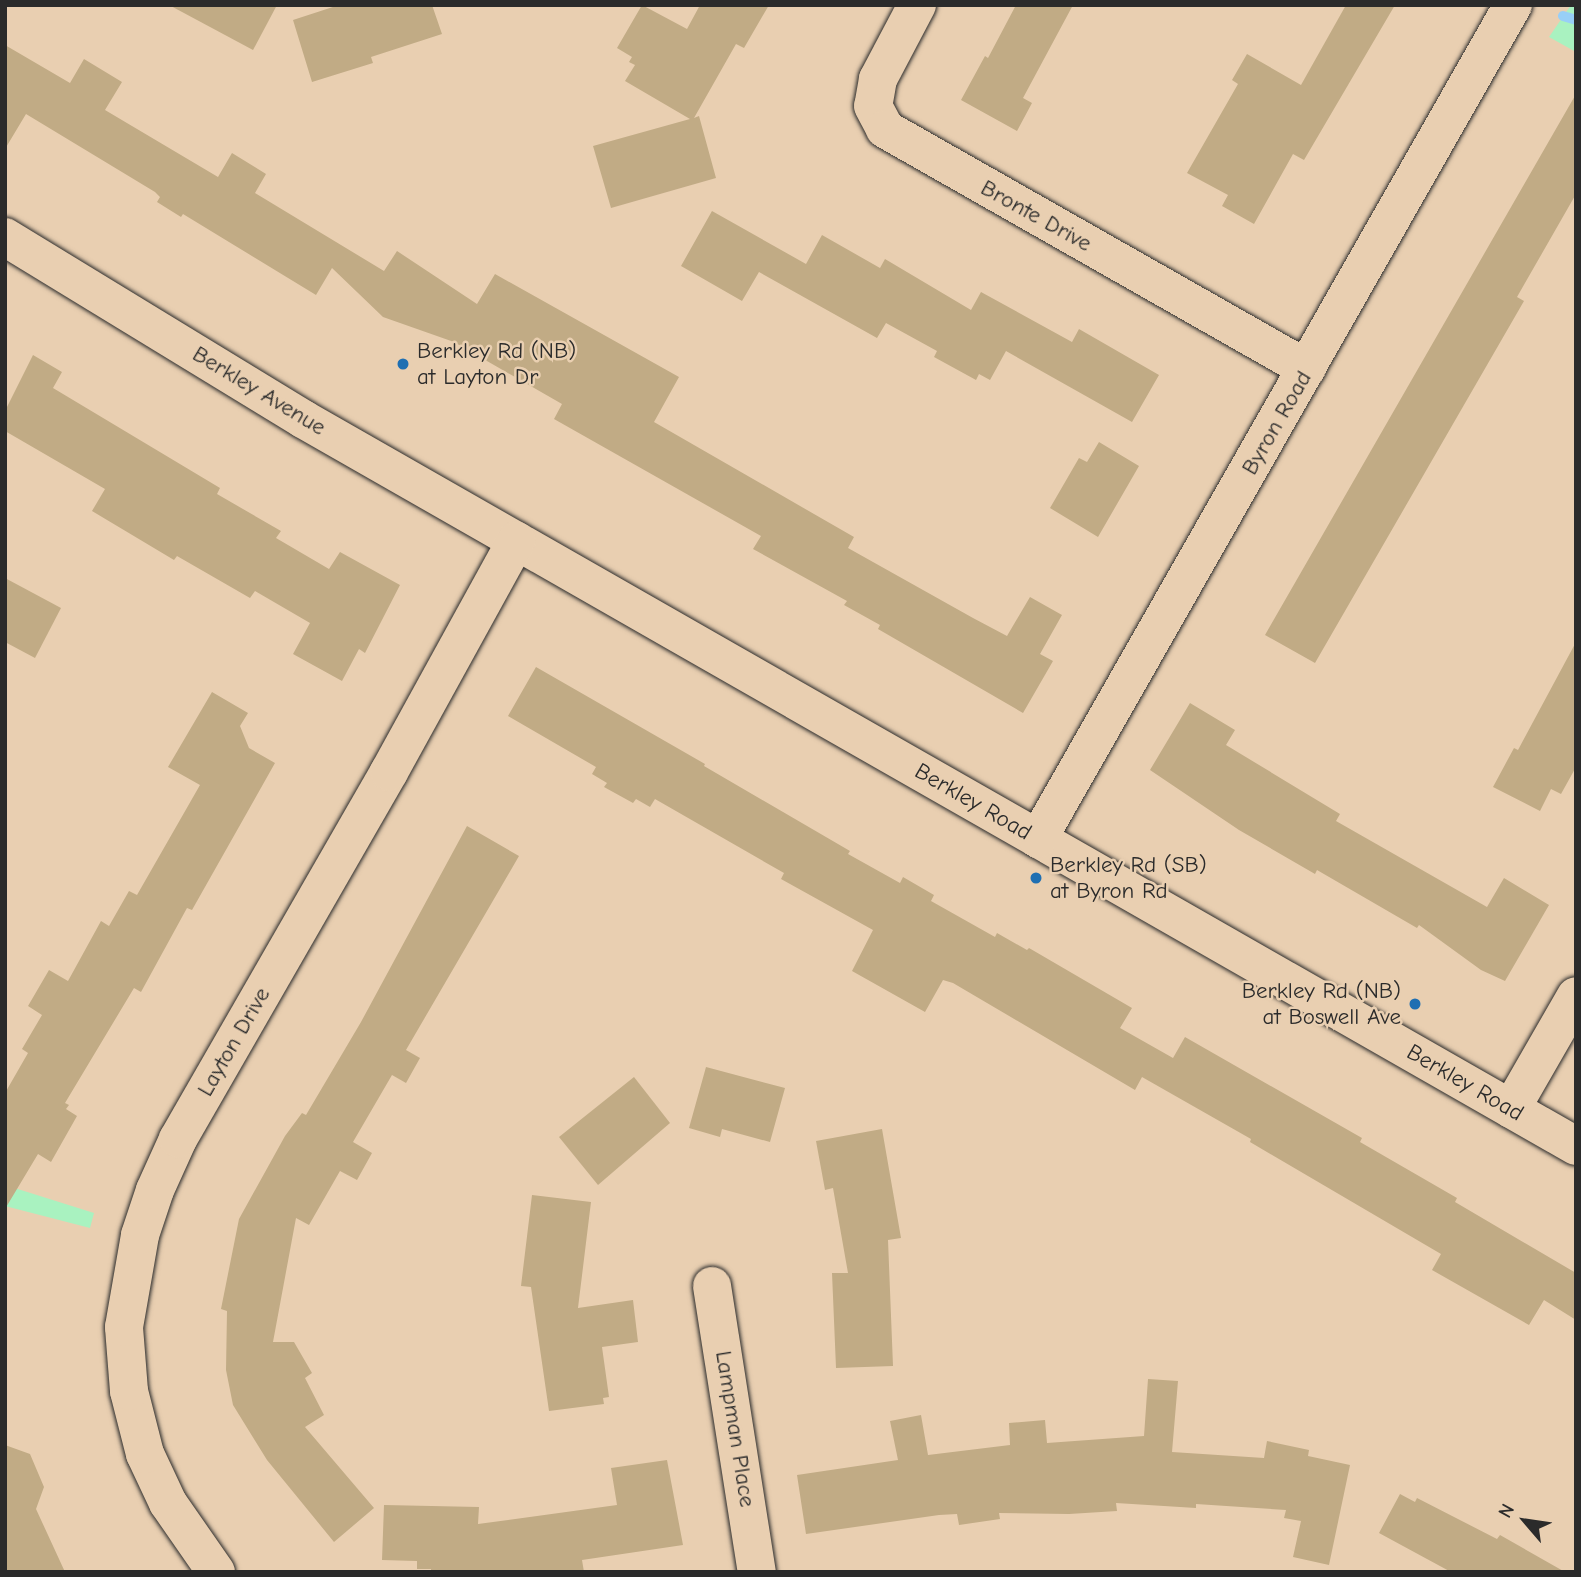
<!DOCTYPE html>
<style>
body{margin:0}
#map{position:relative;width:1581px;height:1577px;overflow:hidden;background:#e9cfb1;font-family:"Comic Neue",sans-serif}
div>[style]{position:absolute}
.green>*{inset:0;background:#a9f2c0}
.stream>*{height:10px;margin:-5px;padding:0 5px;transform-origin:5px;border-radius:5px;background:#98cff7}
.building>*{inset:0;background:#c1ab85}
.roads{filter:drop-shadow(0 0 2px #2b2b2b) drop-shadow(0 0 2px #2b2b2b)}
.minor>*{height:38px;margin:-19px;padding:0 19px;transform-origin:19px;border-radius:19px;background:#e9cfb1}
.dots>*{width:19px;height:19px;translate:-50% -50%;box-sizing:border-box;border:4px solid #e9cfb1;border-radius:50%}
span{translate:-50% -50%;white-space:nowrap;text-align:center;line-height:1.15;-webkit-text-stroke:5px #e9cfb1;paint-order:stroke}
.street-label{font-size:23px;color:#2b2b2b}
.poi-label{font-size:23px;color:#2b2b2b}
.left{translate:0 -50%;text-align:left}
.right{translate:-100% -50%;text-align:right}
.frame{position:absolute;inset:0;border:7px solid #2b2b2b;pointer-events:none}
.north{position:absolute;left:1490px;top:1486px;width:70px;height:70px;-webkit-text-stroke:5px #e9cfb1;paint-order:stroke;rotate:299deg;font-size:19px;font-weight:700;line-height:28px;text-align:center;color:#2b2b2b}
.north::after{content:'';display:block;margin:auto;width:24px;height:32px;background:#2b2b2b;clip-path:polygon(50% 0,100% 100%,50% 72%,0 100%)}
</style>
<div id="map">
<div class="green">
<div style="clip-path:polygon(1571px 5px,1576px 5px,1576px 52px,1549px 37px)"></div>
<div style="clip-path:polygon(5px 1185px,94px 1213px,90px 1228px,5px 1206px)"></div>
</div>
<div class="stream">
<div style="left:1563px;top:16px;width:14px;rotate:17deg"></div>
</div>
<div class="building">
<div style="clip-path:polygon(169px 5px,277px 5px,253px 50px)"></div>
<div style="clip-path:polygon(339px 5px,432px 5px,442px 34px,371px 57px,373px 63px,312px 82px,293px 20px)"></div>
<div style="clip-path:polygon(642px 5px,687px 29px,700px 5px,769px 5px,744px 48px,736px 44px,694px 118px,699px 116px,716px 178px,611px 208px,593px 146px,690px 119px,625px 81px,635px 65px,629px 62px,632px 57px,617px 48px)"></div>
<div style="clip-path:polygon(1016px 5px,1073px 5px,1023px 98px,1032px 103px,1017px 131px,961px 100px,985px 56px,988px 58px)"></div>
<div style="clip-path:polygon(1346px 5px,1395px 5px,1304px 160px,1293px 154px,1254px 224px,1222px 206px,1228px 195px,1187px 173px,1238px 84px,1232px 80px,1247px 54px,1301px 85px)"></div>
<div style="clip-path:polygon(5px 45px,70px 83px,84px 59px,122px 82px,105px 110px,218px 177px,232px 153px,266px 174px,255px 193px,384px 271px,397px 251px,477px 304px,495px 274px,679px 377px,654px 422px,854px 537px,848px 548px,973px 618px,1007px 636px,1030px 597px,1062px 615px,1040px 654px,1053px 661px,1023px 713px,878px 629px,880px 625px,844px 605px,847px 601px,753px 549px,761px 536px,554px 419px,562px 404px,454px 342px,383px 317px,332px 268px,316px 295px,183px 214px,181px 217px,157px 202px,160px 197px,155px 192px,26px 114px,5px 149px)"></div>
<div style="clip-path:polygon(1576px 94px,1576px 194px,1517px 297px,1524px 301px,1315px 663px,1265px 635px)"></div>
<div style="clip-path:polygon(712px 211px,806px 264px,822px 235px,880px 268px,885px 259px,971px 310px,981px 292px,1072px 342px,1079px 329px,1159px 375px,1132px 422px,1006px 351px,990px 380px,979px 374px,976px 380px,934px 357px,937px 351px,886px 323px,877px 338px,759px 272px,742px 301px,681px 266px)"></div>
<div style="clip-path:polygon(33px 355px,62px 372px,53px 388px,220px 488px,217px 494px,281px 531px,276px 538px,329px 569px,340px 552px,400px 585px,365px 653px,359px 649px,342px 681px,293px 654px,310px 623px,255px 591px,250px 598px,177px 556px,174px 560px,92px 511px,105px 489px,5px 431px,5px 411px)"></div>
<div style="clip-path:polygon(1099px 442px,1139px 466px,1098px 537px,1050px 508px,1079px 458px,1087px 462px)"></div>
<div style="clip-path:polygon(5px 578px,61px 608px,35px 658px,5px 642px)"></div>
<div style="clip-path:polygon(1576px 642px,1576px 767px,1561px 794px,1551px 789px,1540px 811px,1493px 787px,1514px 748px,1518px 750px)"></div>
<div style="clip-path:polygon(536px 667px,705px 764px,704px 766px,850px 851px,848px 854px,900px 883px,903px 877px,934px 895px,931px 901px,995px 937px,997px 933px,1027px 950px,1029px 948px,1132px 1008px,1120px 1028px,1173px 1058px,1185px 1037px,1362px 1138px,1360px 1142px,1457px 1198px,1455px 1202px,1576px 1273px,1576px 1320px,1544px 1300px,1529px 1325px,1432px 1270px,1441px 1254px,1250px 1142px,1251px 1139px,1142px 1077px,1135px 1090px,953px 983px,943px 980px,925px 1012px,852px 971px,873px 930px,781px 879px,784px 873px,655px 799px,650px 807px,636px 799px,633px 803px,604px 787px,607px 783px,592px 774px,596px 767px,508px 716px)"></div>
<div style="clip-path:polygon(212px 692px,248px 713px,240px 726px,249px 748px,275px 763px,192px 910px,187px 908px,141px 992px,134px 988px,65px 1103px,69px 1105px,66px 1109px,77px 1116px,51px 1162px,38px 1154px,5px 1209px,5px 1093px,28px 1053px,22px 1049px,42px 1015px,28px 1006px,49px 970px,68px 981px,101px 921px,109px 926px,129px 891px,137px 895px,200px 785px,168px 767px)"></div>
<div style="clip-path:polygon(1190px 703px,1235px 730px,1226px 745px,1340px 814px,1336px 821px,1487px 907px,1504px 878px,1549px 905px,1505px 981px,1481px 970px,1419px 925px,1417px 928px,1317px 870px,1315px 874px,1239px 830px,1150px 770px)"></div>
<div style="clip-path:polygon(467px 826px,519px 856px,406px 1050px,420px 1058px,406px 1083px,392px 1075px,353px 1142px,372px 1153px,357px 1180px,340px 1171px,309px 1225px,296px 1218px,273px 1342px,294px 1342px,312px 1373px,305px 1378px,324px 1415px,305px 1427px,374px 1508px,334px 1542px,267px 1460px,233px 1405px,226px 1370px,227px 1311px,221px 1309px,239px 1219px,285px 1136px,302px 1113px,306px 1115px,361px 1022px)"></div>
<div style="clip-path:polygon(706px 1067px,785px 1088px,770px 1142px,722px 1129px,720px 1137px,689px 1128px)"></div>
<div style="clip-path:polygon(634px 1077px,670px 1123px,598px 1185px,559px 1137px)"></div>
<div style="clip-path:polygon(882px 1129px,901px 1238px,888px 1240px,893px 1366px,836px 1368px,832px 1273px,848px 1273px,833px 1188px,825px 1190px,816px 1141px)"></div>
<div style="clip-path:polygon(532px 1195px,591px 1202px,578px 1308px,633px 1300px,638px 1342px,602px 1347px,609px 1397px,603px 1398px,604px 1404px,549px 1411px,531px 1287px,521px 1286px)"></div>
<div style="clip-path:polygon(1148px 1379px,1178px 1381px,1172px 1452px,1264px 1458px,1267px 1441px,1309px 1450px,1308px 1456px,1350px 1465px,1329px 1565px,1293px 1557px,1301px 1521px,1284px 1518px,1286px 1510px,1196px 1504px,1196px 1508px,1116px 1503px,1117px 1511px,1069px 1514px,999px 1513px,1000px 1519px,959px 1525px,957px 1514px,939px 1515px,806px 1534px,797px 1475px,898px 1460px,890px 1421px,921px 1415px,928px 1455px,1010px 1445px,1009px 1423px,1045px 1420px,1047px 1443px,1144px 1436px)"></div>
<div style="clip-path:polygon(5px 1445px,30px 1454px,44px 1487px,36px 1509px,65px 1572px,5px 1572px)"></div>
<div style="clip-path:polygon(667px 1460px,683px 1545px,582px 1560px,584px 1572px,431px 1572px,431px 1569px,417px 1569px,417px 1561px,382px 1560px,384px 1505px,479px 1507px,478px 1524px,617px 1505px,611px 1468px)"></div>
<div style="clip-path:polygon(1400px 1494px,1415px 1502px,1417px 1498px,1497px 1539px,1500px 1535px,1565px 1572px,1451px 1572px,1379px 1533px)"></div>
</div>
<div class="roads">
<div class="minor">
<div style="left:917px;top:5px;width:84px;rotate:117.8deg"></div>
<div style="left:878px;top:79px;width:27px;rotate:100deg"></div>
<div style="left:873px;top:106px;width:26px;rotate:62deg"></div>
<div style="left:885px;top:129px;width:485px;rotate:29.6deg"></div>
<div style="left:5px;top:237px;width:349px;rotate:31.4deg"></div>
<div style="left:303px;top:419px;width:1466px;rotate:29.73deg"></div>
<div style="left:1038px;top:839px;width:960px;rotate:-60.34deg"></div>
<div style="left:1511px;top:1109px;width:130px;rotate:-60.1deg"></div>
<div style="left:712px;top:1286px;width:290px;rotate:81.1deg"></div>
<div style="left:216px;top:1572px;width:84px;rotate:-124.8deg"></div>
<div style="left:168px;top:1503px;width:54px;rotate:-115.1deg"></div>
<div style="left:145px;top:1454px;width:65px;rotate:-104.3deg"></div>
<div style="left:129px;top:1391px;width:64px;rotate:-94.5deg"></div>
<div style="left:124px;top:1327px;width:93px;rotate:-80.1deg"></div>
<div style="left:140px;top:1235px;width:47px;rotate:-71.6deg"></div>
<div style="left:155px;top:1190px;width:56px;rotate:-65.7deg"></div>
<div style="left:178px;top:1139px;width:423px;rotate:-60.1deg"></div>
<div style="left:389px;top:772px;width:264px;rotate:-61.2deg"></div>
</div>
</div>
<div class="dots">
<div style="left:403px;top:364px;background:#1f6fb2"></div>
<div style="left:1036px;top:878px;background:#1f6fb2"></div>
<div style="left:1415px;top:1004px;background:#1f6fb2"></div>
</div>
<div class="street-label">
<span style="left:1036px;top:216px;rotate:29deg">Bronte Drive</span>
<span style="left:259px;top:391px;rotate:31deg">Berkley Avenue</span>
<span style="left:1277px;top:423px;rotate:-60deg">Byron Road</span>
<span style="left:973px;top:802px;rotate:30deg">Berkley Road</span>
<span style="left:234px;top:1042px;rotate:-60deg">Layton Drive</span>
<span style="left:1465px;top:1083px;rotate:30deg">Berkley Road</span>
<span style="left:735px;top:1429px;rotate:81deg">Lampman Place</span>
</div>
<div class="poi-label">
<span class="left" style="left:417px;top:364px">Berkley Rd (NB)<br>at Layton Dr</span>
<span class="left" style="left:1050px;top:878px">Berkley Rd (SB)<br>at Byron Rd</span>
<span class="right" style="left:1401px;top:1004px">Berkley Rd (NB)<br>at Boswell Ave</span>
</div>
<div class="frame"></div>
<div class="north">N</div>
</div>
